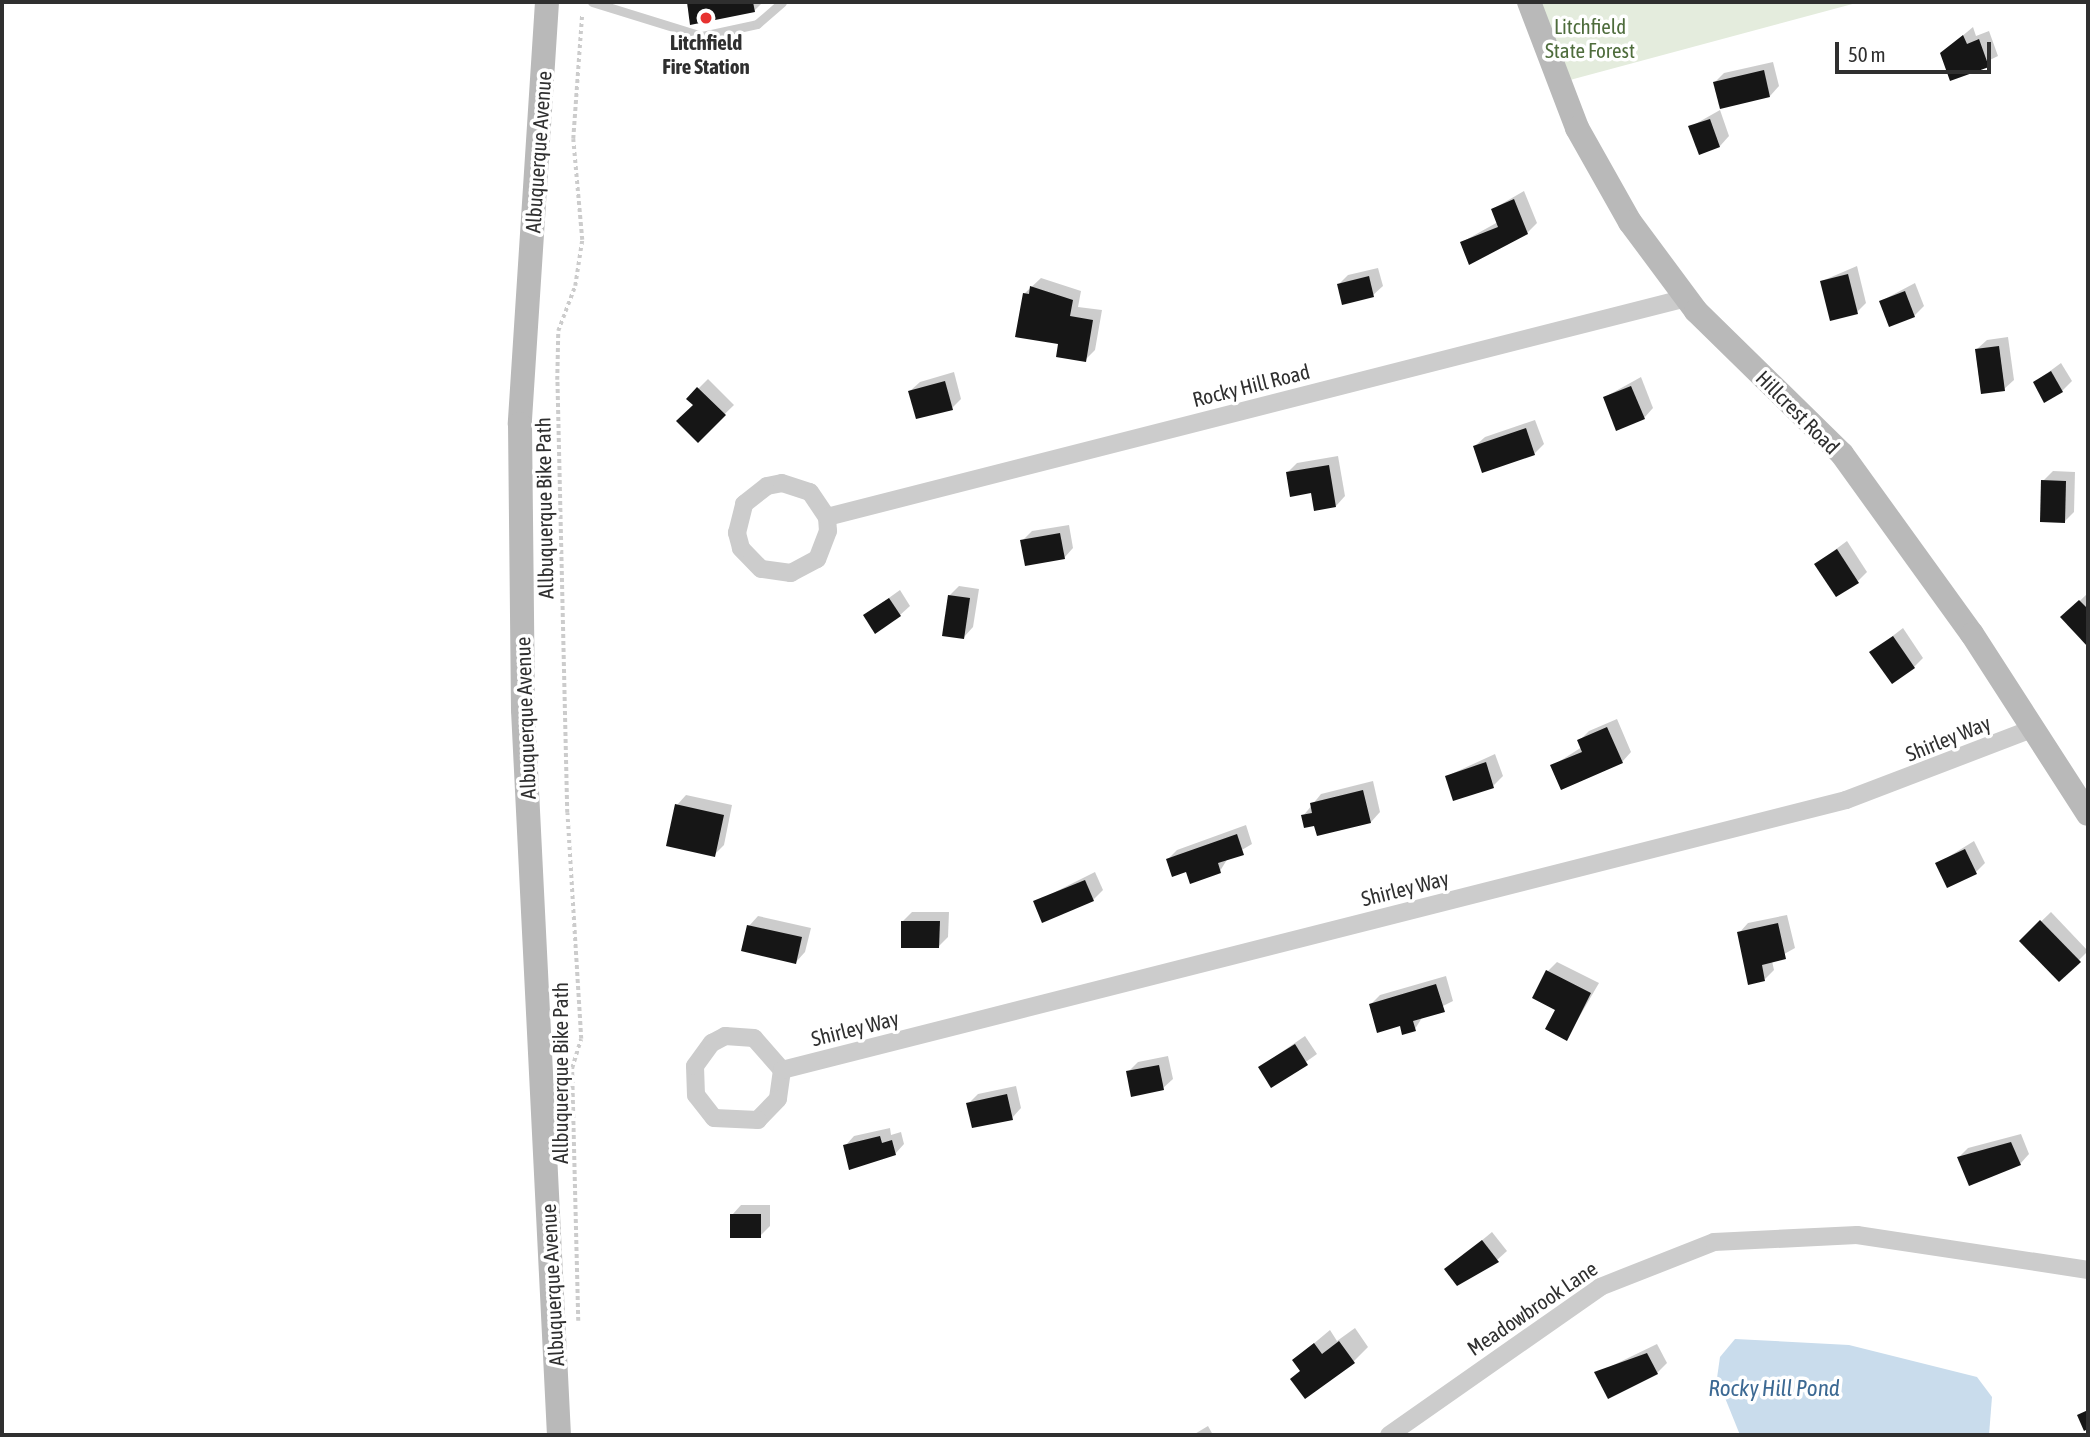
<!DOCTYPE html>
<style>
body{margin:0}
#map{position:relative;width:2090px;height:1437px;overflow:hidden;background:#fff;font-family:"Asap Condensed",sans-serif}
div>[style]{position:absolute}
.green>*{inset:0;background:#e4ecdd}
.water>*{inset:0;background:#c9dcec}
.shadow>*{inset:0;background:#0003}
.building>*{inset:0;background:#161616}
.path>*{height:3.5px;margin-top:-1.75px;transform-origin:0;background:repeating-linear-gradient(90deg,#ccc 0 3.5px,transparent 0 7px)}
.lane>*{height:9px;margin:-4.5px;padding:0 4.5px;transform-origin:4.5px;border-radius:4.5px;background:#ccc}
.street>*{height:18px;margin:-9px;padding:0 9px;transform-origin:9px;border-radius:9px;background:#ccc}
.secondary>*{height:24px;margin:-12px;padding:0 12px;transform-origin:12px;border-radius:12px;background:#b9b9b9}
.dots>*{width:19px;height:19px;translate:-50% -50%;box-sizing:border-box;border:4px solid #fff;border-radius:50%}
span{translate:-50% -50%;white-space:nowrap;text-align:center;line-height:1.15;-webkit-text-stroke:7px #fff;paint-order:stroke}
.park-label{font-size:21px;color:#4e6c3c}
.poi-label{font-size:21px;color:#2f2f2f;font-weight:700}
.street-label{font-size:21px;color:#2f2f2f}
.water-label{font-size:23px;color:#3c6993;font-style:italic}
.frame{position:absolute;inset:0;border:4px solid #2f2f2f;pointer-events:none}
.scale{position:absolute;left:1835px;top:42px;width:156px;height:32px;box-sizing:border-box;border:4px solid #2f2f2f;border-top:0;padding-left:9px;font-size:21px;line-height:24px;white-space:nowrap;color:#2f2f2f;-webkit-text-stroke:5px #fff;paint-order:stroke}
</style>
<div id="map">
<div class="green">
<div style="clip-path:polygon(1539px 2px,1860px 2px,1570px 80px)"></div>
</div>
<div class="water">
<div style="clip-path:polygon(1735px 1339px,1849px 1345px,1977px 1377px,1992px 1397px,1989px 1435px,1740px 1435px,1717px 1378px,1720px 1357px)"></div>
</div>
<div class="shadow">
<div style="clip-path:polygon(687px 2px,763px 2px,754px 11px,691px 23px)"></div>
<div style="clip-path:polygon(1973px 27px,1976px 36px,1989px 31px,1998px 56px,1951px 79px,1942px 53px)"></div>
<div style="clip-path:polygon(1773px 62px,1779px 86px,1770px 96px,1715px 82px,1724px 73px)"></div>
<div style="clip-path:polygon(1720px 110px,1729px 136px,1720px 146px,1690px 127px)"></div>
<div style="clip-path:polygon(1524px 191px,1537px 223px,1527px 233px,1462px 242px,1498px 222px,1493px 209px)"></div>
<div style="clip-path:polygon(1857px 266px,1866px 303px,1857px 312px,1822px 281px)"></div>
<div style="clip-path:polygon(1378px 268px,1383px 286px,1373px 295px,1339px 284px,1348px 275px)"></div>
<div style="clip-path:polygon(1041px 278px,1081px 291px,1078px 307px,1102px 310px,1095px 350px,1085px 360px,1060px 342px,1024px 294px)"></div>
<div style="clip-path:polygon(1915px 283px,1924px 306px,1914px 316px,1881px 301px)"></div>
<div style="clip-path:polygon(2008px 337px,2014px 380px,2004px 389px,1977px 349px,1987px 340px)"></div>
<div style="clip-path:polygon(2061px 363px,2072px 381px,2062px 391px,2035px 382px)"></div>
<div style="clip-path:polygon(954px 372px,961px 399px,952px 408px,910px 391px,920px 382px)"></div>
<div style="clip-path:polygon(1641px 377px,1653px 408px,1644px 418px,1605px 397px)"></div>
<div style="clip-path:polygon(708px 379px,734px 405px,698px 440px,695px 405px,688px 399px)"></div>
<div style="clip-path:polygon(1535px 420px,1544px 444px,1534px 454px,1475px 446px,1485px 437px)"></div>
<div style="clip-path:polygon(1338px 456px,1345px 496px,1336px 506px,1288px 472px,1297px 463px)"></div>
<div style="clip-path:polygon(2053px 471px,2075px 472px,2074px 512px,2065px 521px,2043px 481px)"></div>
<div style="clip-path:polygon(1069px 525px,1073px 548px,1064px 558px,1022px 541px,1032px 531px)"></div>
<div style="clip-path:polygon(1847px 541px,1867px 572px,1858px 581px,1816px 564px)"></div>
<div style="clip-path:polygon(959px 586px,979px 589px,973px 627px,964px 637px,949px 596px)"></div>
<div style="clip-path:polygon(900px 590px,910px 606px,900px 615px,865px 615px)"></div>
<div style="clip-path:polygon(2088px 593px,2088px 644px,2063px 617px)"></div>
<div style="clip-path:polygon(1903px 628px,1923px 658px,1914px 667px,1872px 652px)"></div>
<div style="clip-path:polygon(1617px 719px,1631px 752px,1622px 762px,1552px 766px,1582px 747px,1579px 741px,1589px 731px)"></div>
<div style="clip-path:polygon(1495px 754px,1503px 776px,1493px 786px,1447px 776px)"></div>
<div style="clip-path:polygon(1373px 781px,1380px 812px,1371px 822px,1315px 824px,1303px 816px,1321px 794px)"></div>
<div style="clip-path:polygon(686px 795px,732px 805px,724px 845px,714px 855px,677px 805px)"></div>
<div style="clip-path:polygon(1246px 825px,1252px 844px,1228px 858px,1220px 871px,1187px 869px,1168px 859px,1177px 850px)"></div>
<div style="clip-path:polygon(1974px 841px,1985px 863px,1976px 872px,1937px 864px)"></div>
<div style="clip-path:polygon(1095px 872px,1103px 890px,1093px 900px,1035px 902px)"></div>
<div style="clip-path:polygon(912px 912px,949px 912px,948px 937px,939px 946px,903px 921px)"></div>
<div style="clip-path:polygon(2051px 912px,2088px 951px,2059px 980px,2021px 941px)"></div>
<div style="clip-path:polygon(1787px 915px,1795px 948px,1772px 961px,1774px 970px,1765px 979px,1739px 933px,1748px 923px)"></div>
<div style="clip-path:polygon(758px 916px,811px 928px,805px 952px,796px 962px,749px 926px)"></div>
<div style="clip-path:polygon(1557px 962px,1599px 983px,1567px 1038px,1548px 971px)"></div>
<div style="clip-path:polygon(1446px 976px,1453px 1001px,1423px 1016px,1415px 1029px,1371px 1004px,1380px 995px)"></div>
<div style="clip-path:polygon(1305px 1036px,1317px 1054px,1272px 1086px,1260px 1067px)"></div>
<div style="clip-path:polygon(1168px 1056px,1173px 1079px,1163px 1088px,1128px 1072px,1138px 1062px)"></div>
<div style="clip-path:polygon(1016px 1086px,1021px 1108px,1012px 1118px,968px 1104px,978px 1094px)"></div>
<div style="clip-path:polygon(890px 1128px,891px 1135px,901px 1132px,904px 1144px,895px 1154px,845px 1146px,854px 1136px)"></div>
<div style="clip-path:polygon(2021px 1134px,2029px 1154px,2020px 1164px,1959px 1157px,1968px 1148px)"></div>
<div style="clip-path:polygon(741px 1205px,770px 1205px,770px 1226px,760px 1236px,732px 1215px)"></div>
<div style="clip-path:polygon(1492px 1232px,1507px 1251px,1497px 1260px,1446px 1270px)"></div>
<div style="clip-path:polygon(1355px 1328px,1368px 1347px,1354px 1361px,1302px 1370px,1294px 1360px,1330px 1330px,1337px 1341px)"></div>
<div style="clip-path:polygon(1657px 1344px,1667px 1363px,1657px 1373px,1597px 1373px)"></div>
<div style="clip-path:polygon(1208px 1426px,1213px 1435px,1193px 1435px)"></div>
</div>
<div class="building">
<div style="clip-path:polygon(687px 2px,753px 2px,755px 12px,690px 25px)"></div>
<div style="clip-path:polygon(1963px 35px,1967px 44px,1979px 39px,1989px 67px,1950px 81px,1940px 53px)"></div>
<div style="clip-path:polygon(1764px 70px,1770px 97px,1720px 109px,1713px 82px)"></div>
<div style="clip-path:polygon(1710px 119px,1720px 147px,1699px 155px,1688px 126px)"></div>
<div style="clip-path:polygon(1514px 199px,1528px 234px,1469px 265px,1460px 242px,1498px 227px,1491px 209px)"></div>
<div style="clip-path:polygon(1848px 274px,1858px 314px,1830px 321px,1820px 281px)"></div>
<div style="clip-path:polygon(1369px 276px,1374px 297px,1342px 305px,1337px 284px)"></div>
<div style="clip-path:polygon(1030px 286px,1073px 300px,1070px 316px,1093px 320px,1086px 362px,1056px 357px,1058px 344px,1015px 337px,1023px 293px,1029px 294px)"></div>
<div style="clip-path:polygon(1905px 291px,1915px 317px,1889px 327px,1879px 301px)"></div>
<div style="clip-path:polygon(1999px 346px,2005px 391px,1981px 394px,1975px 349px)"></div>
<div style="clip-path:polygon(2051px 371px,2063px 392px,2044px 403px,2033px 382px)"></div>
<div style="clip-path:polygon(945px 381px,953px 410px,916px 419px,908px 391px)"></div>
<div style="clip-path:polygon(1631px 386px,1645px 419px,1616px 431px,1603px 397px)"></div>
<div style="clip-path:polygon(697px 387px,726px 415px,698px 443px,676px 421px,693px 405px,686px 399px)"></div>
<div style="clip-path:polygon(1526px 428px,1535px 455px,1482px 473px,1473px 446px)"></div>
<div style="clip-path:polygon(1329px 465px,1336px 507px,1314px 511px,1311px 493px,1290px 497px,1286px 472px)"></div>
<div style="clip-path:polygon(2041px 480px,2066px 481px,2065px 523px,2040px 522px)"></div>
<div style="clip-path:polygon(1060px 533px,1065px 559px,1025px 566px,1020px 540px)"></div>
<div style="clip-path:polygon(1837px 549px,1859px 583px,1836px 597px,1814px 564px)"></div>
<div style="clip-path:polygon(948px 595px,970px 598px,964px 639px,942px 636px)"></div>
<div style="clip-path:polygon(889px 598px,901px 616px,875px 634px,863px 615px)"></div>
<div style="clip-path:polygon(2079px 600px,2088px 609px,2088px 647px,2060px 617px)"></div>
<div style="clip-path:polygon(1893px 636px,1915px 668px,1892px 684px,1869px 652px)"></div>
<div style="clip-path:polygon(1607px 727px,1623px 763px,1561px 790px,1550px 765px,1582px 752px,1577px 740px)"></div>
<div style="clip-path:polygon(1486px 762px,1494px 788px,1453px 801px,1445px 776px)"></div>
<div style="clip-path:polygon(1363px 790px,1371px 823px,1317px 836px,1314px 826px,1304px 828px,1301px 815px,1312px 813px,1310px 803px)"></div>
<div style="clip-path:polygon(675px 804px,724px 815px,715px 857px,666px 846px)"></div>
<div style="clip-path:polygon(1237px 834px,1244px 855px,1218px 863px,1221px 873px,1190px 884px,1186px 872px,1172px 877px,1166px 859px)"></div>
<div style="clip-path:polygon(1965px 849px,1977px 874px,1947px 888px,1935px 863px)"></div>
<div style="clip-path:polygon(1085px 880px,1094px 901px,1042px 923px,1033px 901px)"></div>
<div style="clip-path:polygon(2040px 920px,2081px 962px,2059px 982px,2019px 941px)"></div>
<div style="clip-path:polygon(901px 921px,940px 921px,939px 948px,901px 948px)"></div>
<div style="clip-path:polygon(1778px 923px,1786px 959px,1762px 965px,1765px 981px,1748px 985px,1737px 932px)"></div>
<div style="clip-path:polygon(747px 925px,802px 937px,796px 964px,741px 951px)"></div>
<div style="clip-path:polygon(1546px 970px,1591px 993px,1567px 1041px,1545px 1029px,1555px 1010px,1532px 998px)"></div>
<div style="clip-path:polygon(1436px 984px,1445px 1012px,1413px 1021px,1416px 1031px,1402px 1035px,1400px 1026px,1377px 1033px,1369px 1004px)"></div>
<div style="clip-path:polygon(1295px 1044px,1308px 1065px,1271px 1088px,1258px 1067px)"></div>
<div style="clip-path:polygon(1159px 1065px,1164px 1090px,1131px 1097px,1126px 1071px)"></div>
<div style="clip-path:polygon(1007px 1094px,1013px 1120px,972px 1128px,966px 1103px)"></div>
<div style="clip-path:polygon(880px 1136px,882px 1143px,892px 1140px,896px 1155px,849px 1170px,843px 1145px)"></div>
<div style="clip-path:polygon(2011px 1142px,2021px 1165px,1969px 1186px,1957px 1157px)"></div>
<div style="clip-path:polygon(730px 1214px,761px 1214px,761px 1238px,730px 1238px)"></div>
<div style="clip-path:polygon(1482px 1240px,1499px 1262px,1457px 1286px,1444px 1269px)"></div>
<div style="clip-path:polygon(1339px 1341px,1355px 1363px,1305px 1399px,1290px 1379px,1300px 1371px,1292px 1360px,1314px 1343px,1322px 1354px)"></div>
<div style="clip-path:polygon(1647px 1353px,1658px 1374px,1608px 1399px,1594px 1372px)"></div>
<div style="clip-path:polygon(2088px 1410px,2088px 1429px,2084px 1431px,2077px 1415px)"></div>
</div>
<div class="path">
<div style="left:578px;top:1321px;width:253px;rotate:-91.4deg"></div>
<div style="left:572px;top:1068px;width:30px;rotate:-73deg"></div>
<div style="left:581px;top:1039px;width:226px;rotate:-93.5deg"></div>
<div style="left:567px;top:813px;width:433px;rotate:-91.3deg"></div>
<div style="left:557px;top:380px;width:49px;rotate:-88.8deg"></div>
<div style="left:558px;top:331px;width:48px;rotate:-69.3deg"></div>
<div style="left:575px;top:286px;width:47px;rotate:-81.3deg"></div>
<div style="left:582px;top:240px;width:101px;rotate:-95.1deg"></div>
<div style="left:573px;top:139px;width:126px;rotate:-85.9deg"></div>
</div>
<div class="lane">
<div style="left:592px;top:2px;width:115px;rotate:17.2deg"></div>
<div style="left:702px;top:36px;width:56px;rotate:-12.3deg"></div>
<div style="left:757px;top:24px;width:33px;rotate:-41deg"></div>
</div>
<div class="street">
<div style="left:827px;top:517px;width:14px;rotate:86deg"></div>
<div style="left:828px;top:531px;width:30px;rotate:111deg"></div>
<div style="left:817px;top:559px;width:30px;rotate:152deg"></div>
<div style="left:791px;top:573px;width:30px;rotate:-172deg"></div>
<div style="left:761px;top:569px;width:29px;rotate:-134deg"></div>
<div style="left:741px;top:548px;width:16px;rotate:-105deg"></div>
<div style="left:737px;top:533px;width:30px;rotate:-76deg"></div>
<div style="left:744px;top:504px;width:29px;rotate:-38deg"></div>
<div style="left:767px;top:486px;width:15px;rotate:-11deg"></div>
<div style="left:782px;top:483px;width:29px;rotate:18deg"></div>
<div style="left:810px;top:492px;width:30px;rotate:56deg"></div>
<div style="left:827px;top:517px;width:886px;rotate:-14.3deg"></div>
<div style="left:782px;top:1070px;width:29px;rotate:98deg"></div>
<div style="left:778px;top:1099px;width:29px;rotate:134deg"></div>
<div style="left:758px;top:1120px;width:44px;rotate:-177.4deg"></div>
<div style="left:714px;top:1118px;width:29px;rotate:-128deg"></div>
<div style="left:696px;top:1095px;width:29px;rotate:-92deg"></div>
<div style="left:695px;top:1066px;width:29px;rotate:-54deg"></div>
<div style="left:712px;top:1043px;width:15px;rotate:-28deg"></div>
<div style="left:725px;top:1036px;width:29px;rotate:4deg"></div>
<div style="left:754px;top:1038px;width:43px;rotate:48.8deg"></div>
<div style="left:782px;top:1070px;width:1098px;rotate:-14.24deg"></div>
<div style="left:1846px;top:800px;width:199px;rotate:-20.9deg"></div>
<div style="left:1389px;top:1435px;width:258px;rotate:-35deg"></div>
<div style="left:1600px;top:1287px;width:123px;rotate:-21.5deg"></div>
<div style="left:1714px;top:1242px;width:143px;rotate:-2.8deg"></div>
<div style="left:1857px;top:1235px;width:234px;rotate:8.6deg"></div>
</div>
<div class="secondary">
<div style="left:547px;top:2px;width:423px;rotate:93.7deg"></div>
<div style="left:520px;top:424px;width:286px;rotate:89.4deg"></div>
<div style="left:523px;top:710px;width:726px;rotate:87.16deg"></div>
<div style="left:1529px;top:2px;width:135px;rotate:69.1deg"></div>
<div style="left:1577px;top:128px;width:108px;rotate:60.6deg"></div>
<div style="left:1630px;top:222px;width:111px;rotate:53.4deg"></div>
<div style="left:1696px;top:311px;width:204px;rotate:44.4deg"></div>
<div style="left:1842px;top:454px;width:222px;rotate:54.2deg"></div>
<div style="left:1972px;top:634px;width:214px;rotate:57.2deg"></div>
</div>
<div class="dots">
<div style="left:706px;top:18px;background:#e73230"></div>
</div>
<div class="park-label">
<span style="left:1590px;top:38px">Litchfield<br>State Forest</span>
</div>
<div class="poi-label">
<span style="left:706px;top:54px">Litchfield<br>Fire Station</span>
</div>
<div class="street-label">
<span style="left:538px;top:152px;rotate:-86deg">Albuquerque Avenue</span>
<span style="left:1251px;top:385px;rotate:-14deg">Rocky Hill Road</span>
<span style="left:1798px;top:412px;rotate:45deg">Hillcrest Road</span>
<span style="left:544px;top:508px;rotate:-91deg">Allbuquerque Bike Path</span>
<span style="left:525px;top:718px;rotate:-92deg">Albuquerque Avenue</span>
<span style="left:1948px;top:738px;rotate:-22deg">Shirley Way</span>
<span style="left:1405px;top:888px;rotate:-14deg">Shirley Way</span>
<span style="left:855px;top:1028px;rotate:-14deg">Shirley Way</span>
<span style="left:560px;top:1073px;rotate:-90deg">Allbuquerque Bike Path</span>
<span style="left:552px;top:1285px;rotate:-93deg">Albuquerque Avenue</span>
<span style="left:1532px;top:1308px;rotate:-34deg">Meadowbrook Lane</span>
</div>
<div class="water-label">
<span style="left:1774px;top:1388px">Rocky Hill Pond</span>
</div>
<div class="frame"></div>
<div class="scale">50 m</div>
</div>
